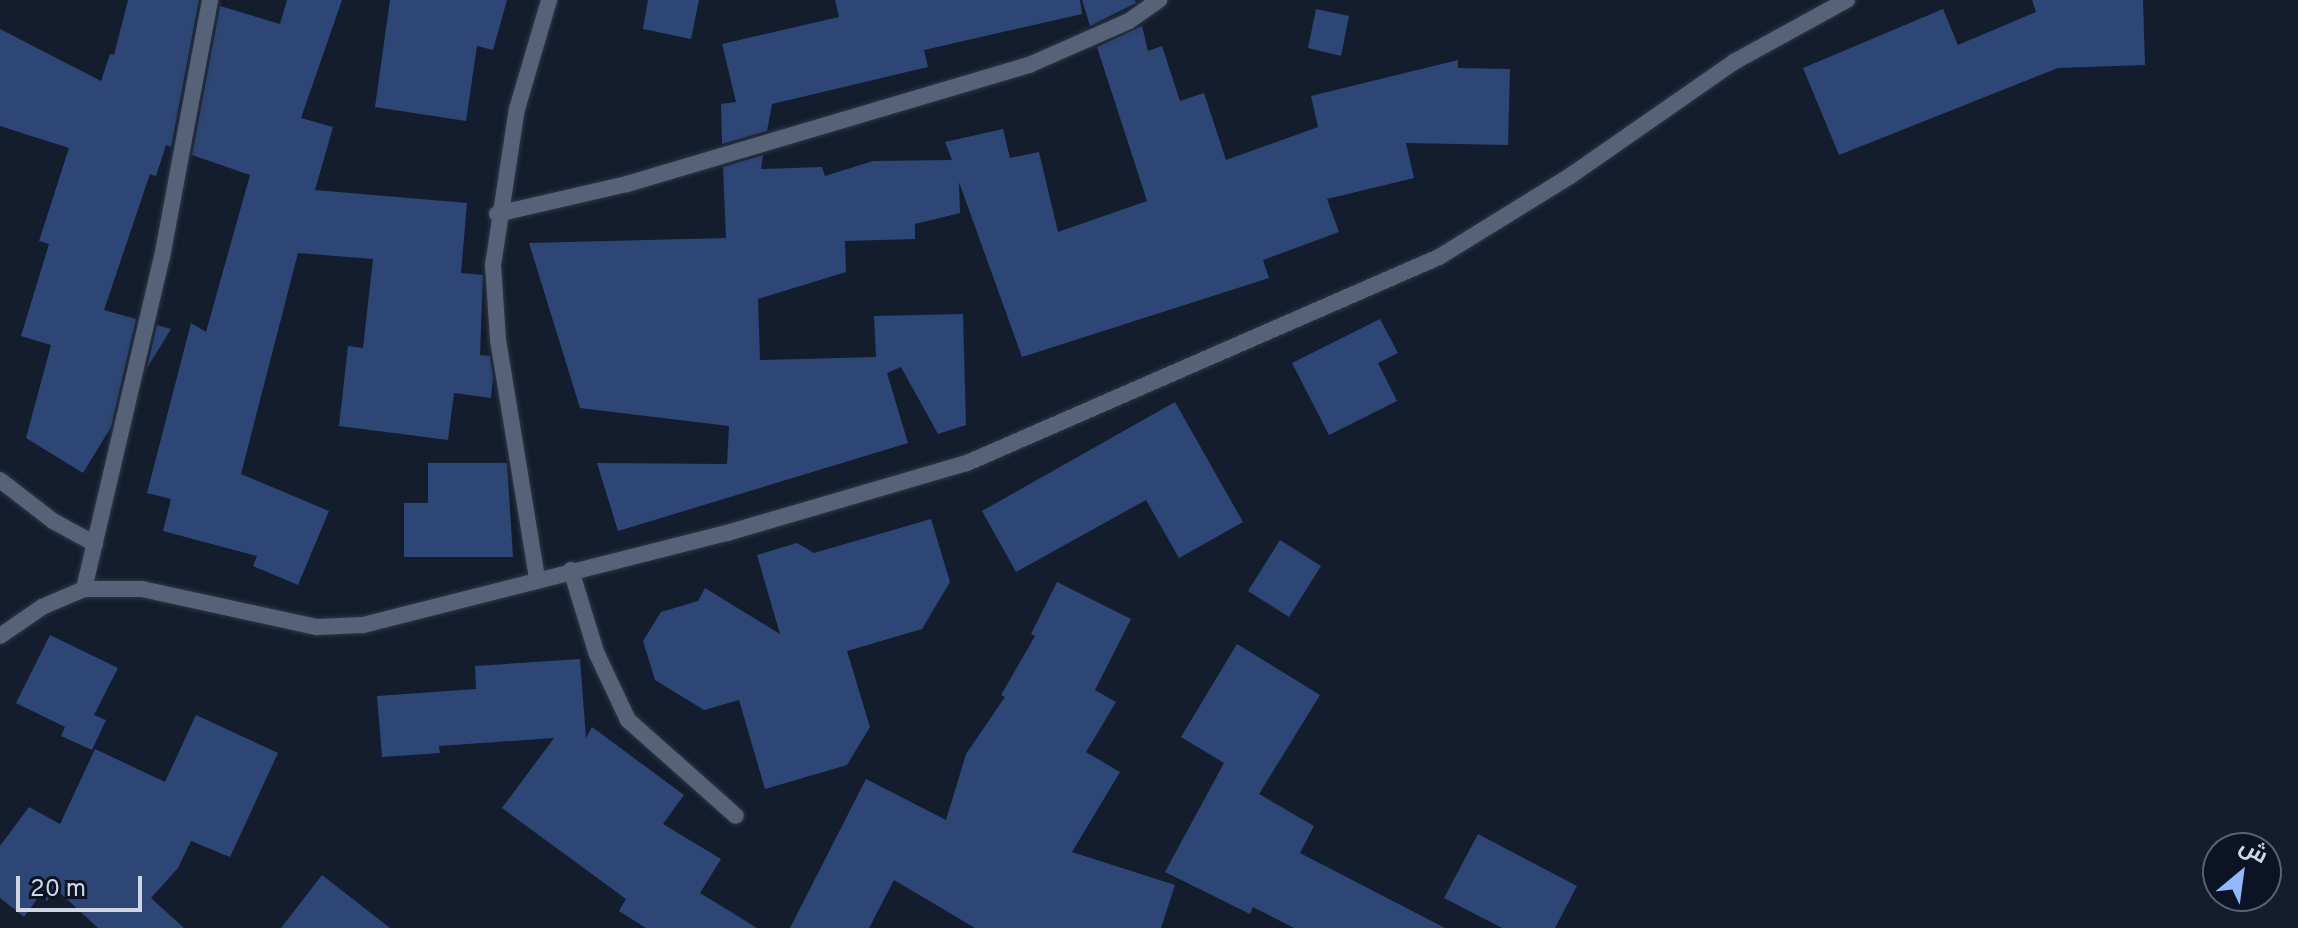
<!DOCTYPE html>
<meta charset="utf-8">
<style>
body{margin:0}
#map{position:relative;width:2298px;height:928px;overflow:hidden;background:#131d2e;font-family:Overpass,Cairo,sans-serif}
div>[style]{position:absolute}
.building>*{inset:0;background:#2e4675}
.roads{filter:drop-shadow(0 0 2px #2d3747) drop-shadow(0 0 2px #2d3747)}
.minor>*{height:16px;margin:-8px;padding:0 8px;transform-origin:8px;border-radius:8px;background:#566278}
.tertiary>*{height:16px;margin:-8px;padding:0 8px;transform-origin:8px;border-radius:8px;background:#566278}
span{translate:-50% -50%;white-space:nowrap;text-align:center;line-height:1.15;-webkit-text-stroke:8px #0b1324;paint-order:stroke}
.north{position:absolute;left:2202px;top:832px;width:80px;height:80px;box-sizing:border-box;background:#0b1324;border:2px solid #5a6170;border-radius:50%;rotate:29deg;font-size:22px;font-weight:700;line-height:32px;text-align:center;color:#d0d6e3}
.north::after{content:'';display:block;margin:auto;width:28px;height:36px;background:#93b7fd;clip-path:polygon(50% 0,100% 100%,50% 72%,0 100%)}
.scale{position:absolute;left:16px;top:876px;width:126px;height:36px;box-sizing:border-box;border:4px solid #d0d6e3;border-top:0;padding-left:10px;font-size:24px;line-height:28px;white-space:nowrap;color:#d0d6e3;-webkit-text-stroke:6px #0b1324;paint-order:stroke}
</style>
<div id="map">
<div class="building">
<div style="clip-path:polygon(128px 0,199px 0,171px 147px,166px 145px,156px 176px,150px 174px,104px 310px,136px 319px,111px 427px,83px 473px,26px 438px,51px 345px,21px 336px,49px 244px,39px 241px,69px 148px,0 126px,0 29px,101px 81px,110px 54px,114px 55px)"></div>
<div style="clip-path:polygon(287px 0,342px 0,301px 118px,333px 127px,315px 190px,467px 203px,461px 273px,483px 275px,480px 355px,490px 356px,493px 378px,491px 398px,454px 393px,448px 440px,339px 426px,348px 346px,363px 348px,373px 259px,298px 253px,241px 474px,329px 511px,298px 585px,253px 566px,257px 556px,163px 531px,171px 499px,147px 493px,191px 323px,206px 332px,250px 175px,192px 155px,220px 6px,280px 24px)"></div>
<div style="clip-path:polygon(390px 0,507px 0,493px 50px,477px 46px,466px 121px,375px 107px)"></div>
<div style="clip-path:polygon(648px 0,699px 0,691px 39px,643px 29px)"></div>
<div style="clip-path:polygon(835px 0,1080px 0,1082px 14px,924px 50px,928px 67px,772px 104px,767px 131px,722px 144px,721px 104px,736px 102px,722px 44px,839px 17px)"></div>
<div style="clip-path:polygon(1082px 0,1135px 0,1136px 3px,1090px 26px)"></div>
<div style="clip-path:polygon(2032px 0,2143px 0,2145px 65px,2058px 68px,1839px 155px,1803px 68px,1943px 9px,1958px 45px,2036px 12px)"></div>
<div style="clip-path:polygon(1316px 9px,1349px 16px,1341px 56px,1308px 48px)"></div>
<div style="clip-path:polygon(1142px 26px,1148px 51px,1162px 46px,1180px 101px,1204px 93px,1226px 160px,1318px 127px,1311px 96px,1458px 60px,1458px 68px,1510px 69px,1508px 145px,1406px 143px,1414px 178px,1327px 199px,1339px 232px,1263px 260px,1269px 278px,1022px 357px,959px 182px,960px 213px,915px 224px,915px 239px,845px 241px,846px 272px,758px 299px,760px 360px,876px 357px,874px 316px,963px 314px,966px 425px,938px 434px,901px 367px,887px 373px,908px 443px,618px 531px,597px 463px,727px 464px,729px 426px,580px 408px,529px 243px,726px 238px,723px 167px,763px 155px,761px 169px,822px 167px,825px 176px,873px 161px,952px 160px,945px 142px,1003px 129px,1010px 158px,1039px 152px,1058px 232px,1147px 201px,1097px 47px)"></div>
<div style="clip-path:polygon(1380px 319px,1398px 353px,1378px 363px,1397px 401px,1329px 435px,1292px 363px)"></div>
<div style="clip-path:polygon(157px 325px,171px 329px,147px 368px)"></div>
<div style="clip-path:polygon(1175px 402px,1243px 522px,1179px 558px,1146px 500px,1016px 572px,982px 511px)"></div>
<div style="clip-path:polygon(428px 463px,507px 463px,513px 557px,404px 557px,404px 503px,428px 503px)"></div>
<div style="clip-path:polygon(931px 519px,950px 582px,922px 629px,847px 651px,870px 727px,847px 765px,765px 789px,739px 700px,704px 710px,655px 680px,643px 641px,661px 612px,698px 601px,705px 588px,780px 634px,757px 555px,797px 543px,814px 553px)"></div>
<div style="clip-path:polygon(1280px 540px,1321px 566px,1289px 617px,1248px 591px)"></div>
<div style="clip-path:polygon(1057px 582px,1131px 619px,1095px 690px,1116px 702px,1086px 752px,1120px 772px,1072px 852px,1175px 885px,1161px 928px,975px 928px,894px 880px,869px 928px,790px 928px,866px 779px,946px 820px,966px 754px,1005px 697px,1001px 695px,1035px 636px,1031px 634px)"></div>
<div style="clip-path:polygon(50px 635px,118px 668px,94px 715px,106px 720px,92px 750px,61px 736px,65px 727px,16px 703px)"></div>
<div style="clip-path:polygon(1237px 644px,1320px 695px,1259px 794px,1314px 826px,1300px 853px,1445px 928px,1294px 928px,1253px 907px,1250px 914px,1165px 872px,1224px 763px,1181px 737px)"></div>
<div style="clip-path:polygon(580px 659px,586px 738px,592px 727px,684px 795px,663px 824px,721px 859px,700px 893px,757px 928px,646px 928px,619px 911px,626px 899px,502px 808px,554px 738px,439px 746px,440px 753px,382px 757px,377px 696px,476px 689px,475px 666px)"></div>
<div style="clip-path:polygon(196px 715px,278px 753px,230px 857px,191px 841px,178px 868px,151px 898px,184px 928px,98px 928px,56px 889px,47px 901px,40px 895px,24px 917px,0 898px,0 846px,29px 807px,60px 824px,95px 749px,165px 782px)"></div>
<div style="clip-path:polygon(1478px 834px,1577px 886px,1555px 928px,1502px 928px,1444px 898px)"></div>
<div style="clip-path:polygon(322px 875px,390px 928px,281px 928px)"></div>
</div>
<div class="roads">
<div class="minor">
<div style="left:497px;top:214px;width:133px;rotate:-13deg"></div>
<div style="left:627px;top:184px;width:419px;rotate:-16.5deg"></div>
<div style="left:1029px;top:65px;width:109px;rotate:-23.7deg"></div>
<div style="left:1129px;top:21px;width:37px;rotate:-35deg"></div>
<div style="left:0;top:480px;width:67px;rotate:37.7deg"></div>
<div style="left:53px;top:521px;width:48px;rotate:28.7deg"></div>
<div style="left:571px;top:570px;width:86px;rotate:73deg"></div>
<div style="left:596px;top:652px;width:75px;rotate:64.8deg"></div>
<div style="left:628px;top:720px;width:144px;rotate:41.6deg"></div>
<div style="left:537px;top:578px;width:241px;rotate:-99.3deg"></div>
<div style="left:498px;top:340px;width:75px;rotate:-93.8deg"></div>
<div style="left:493px;top:265px;width:158px;rotate:-81.3deg"></div>
<div style="left:517px;top:109px;width:114px;rotate:-73.6deg"></div>
<div style="left:84px;top:589px;width:341px;rotate:-76.8deg"></div>
<div style="left:162px;top:257px;width:261px;rotate:-79.4deg"></div>
</div>
<div class="tertiary">
<div style="left:0;top:636px;width:51px;rotate:-34.6deg"></div>
<div style="left:42px;top:607px;width:46px;rotate:-23.2deg"></div>
<div style="left:84px;top:589px;width:58px"></div>
<div style="left:142px;top:589px;width:179px;rotate:12.3deg"></div>
<div style="left:317px;top:627px;width:46px;rotate:-2.5deg"></div>
<div style="left:363px;top:625px;width:375px;rotate:-14.2deg"></div>
<div style="left:727px;top:533px;width:250px;rotate:-16.3deg"></div>
<div style="left:967px;top:463px;width:515px;rotate:-23.58deg"></div>
<div style="left:1439px;top:257px;width:154px;rotate:-31.7deg"></div>
<div style="left:1570px;top:176px;width:200px;rotate:-34.8deg"></div>
<div style="left:1734px;top:62px;width:129px;rotate:-28.8deg"></div>
</div>
</div>
<div class="north">ش</div>
<div class="scale">20 m</div>
</div>
